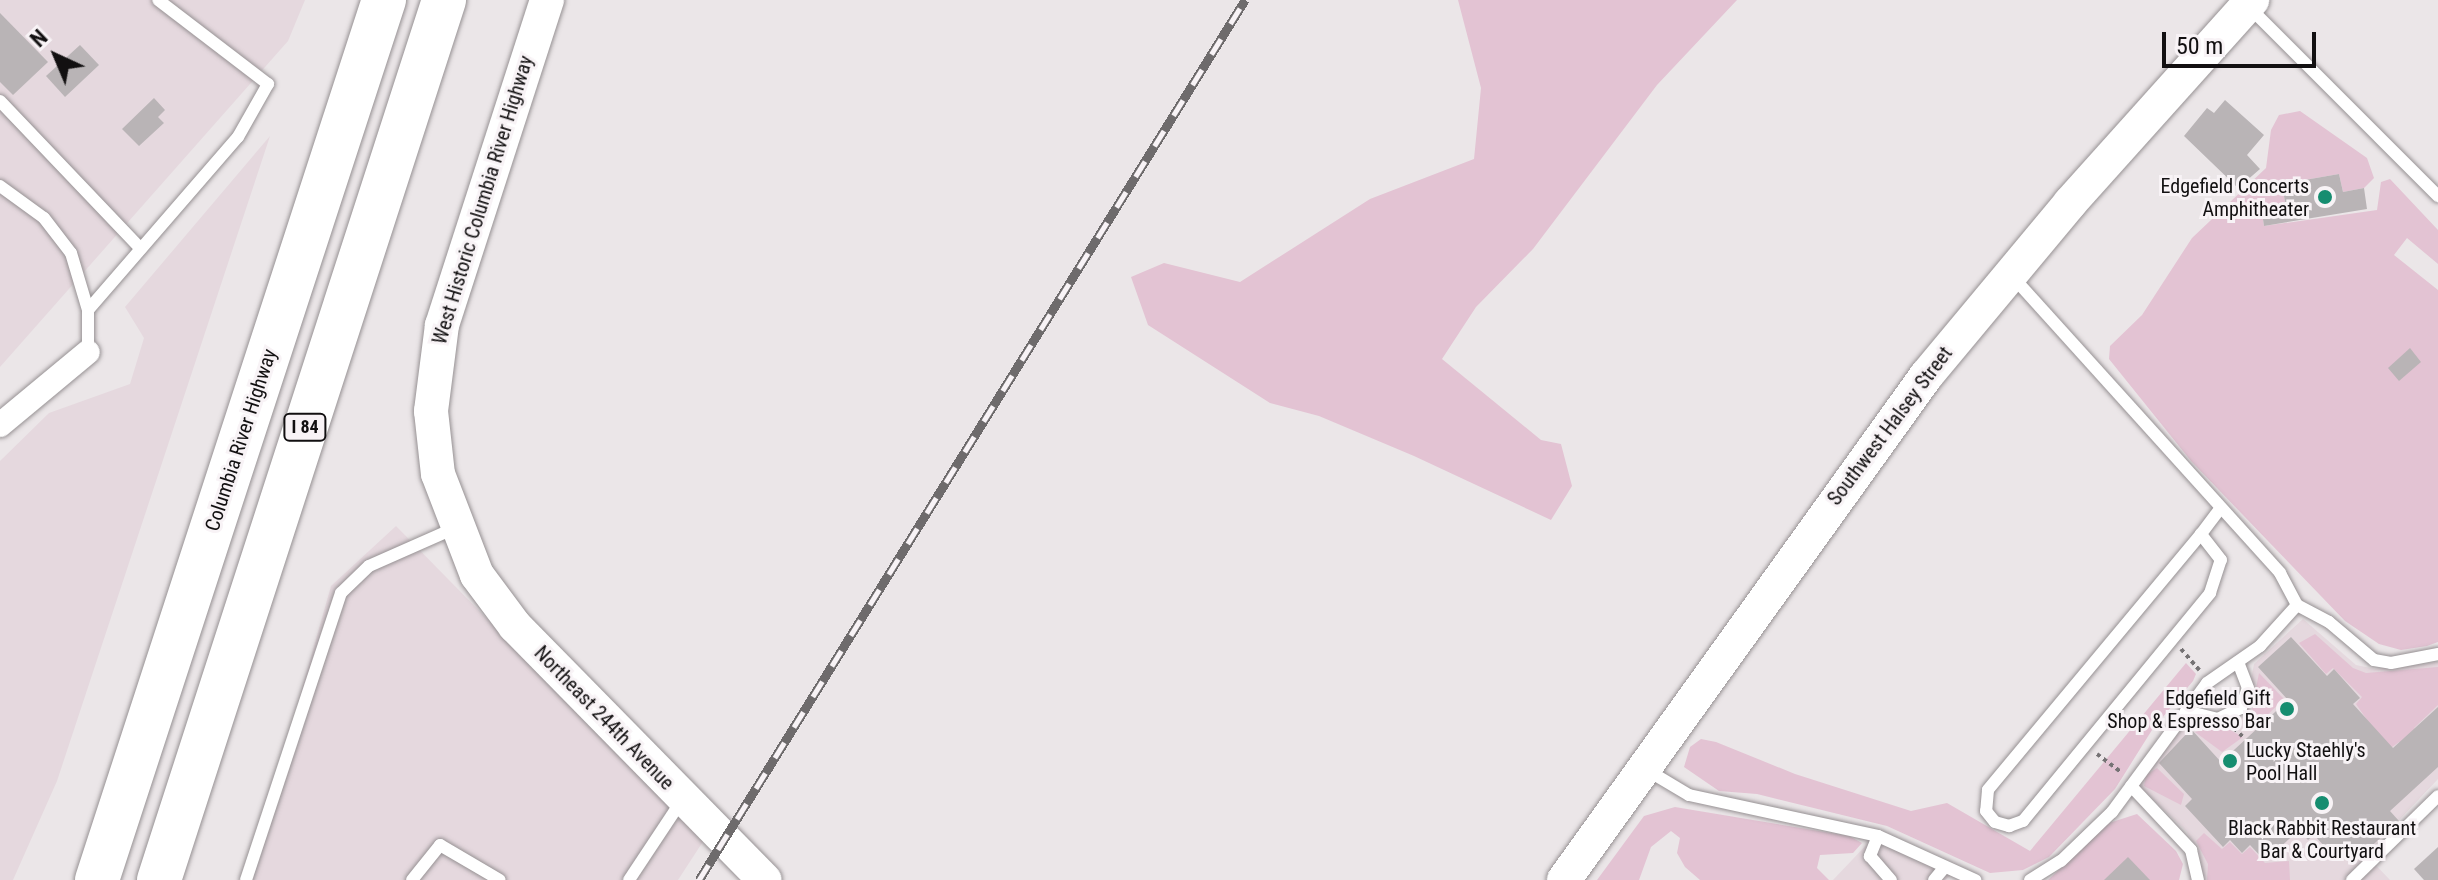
<!DOCTYPE html>
<style>
body{margin:0}
#map{position:relative;width:2438px;height:880px;overflow:hidden;background:#ebe6e8;font-family:"Roboto Condensed",sans-serif}
div>[style]{position:absolute}
.built>*{inset:0;background:#e5d8de}
.green>*{inset:0;background:#e3c3d3}
.building>*{inset:0;background:#b9b4b6}
.path>*{height:4px;margin-top:-2px;transform-origin:0;background:repeating-linear-gradient(90deg,#757274 0 4px,transparent 0 8px)}
.roads{filter:drop-shadow(0 0 2px #969193) drop-shadow(0 0 2px #969193)}
.lane>*{height:12px;margin:-6px;padding:0 6px;transform-origin:6px;border-radius:6px;background:#fff}
.street>*{height:24px;margin:-12px;padding:0 12px;transform-origin:12px;border-radius:12px;background:#fff}
.secondary>*{height:34px;margin:-17px;padding:0 17px;transform-origin:17px;border-radius:17px;background:#fff}
.highway>*{height:44px;margin:-22px;padding:0 22px;transform-origin:22px;border-radius:22px;background:#fff}
.rail>*{height:9px;margin-top:-4.5px;transform-origin:0;background:repeating-linear-gradient(90deg,#f8f3f6 0 18px,#6e6b6c 0 36px);box-sizing:border-box;border-block:2px solid #6e6b6c}
.dots>*{width:22px;height:22px;translate:-50% -50%;box-sizing:border-box;border:4px solid #f8f3f6;border-radius:50%}
span{translate:-50% -50%;white-space:nowrap;text-align:center;line-height:1.15;-webkit-text-stroke:6px #f8f3f6;paint-order:stroke}
.shield-label span{padding:2px 6px;background:#f8f3f6;border:2px solid;border-radius:6px;-webkit-text-stroke-width:0}
.shield-label{font-size:18px;color:#121011;font-weight:700}
.poi-label{font-size:20px;color:#121011}
.right{translate:-100% -50%;text-align:right}
.left{translate:0 -50%;text-align:left}
.street-label{font-size:20px;color:#121011}
.north{position:absolute;left:16px;top:16px;width:80px;height:80px;-webkit-text-stroke:6px #f8f3f6;paint-order:stroke;rotate:316deg;font-size:22px;font-weight:700;line-height:32px;text-align:center;color:#121011}
.north::after{content:'';display:block;margin:auto;width:28px;height:36px;background:#121011;clip-path:polygon(50% 0,100% 100%,50% 72%,0 100%)}
.scale{position:absolute;left:2162px;top:32px;width:154px;height:36px;box-sizing:border-box;border:4px solid #121011;border-top:0;padding-left:10px;font-size:24px;line-height:28px;white-space:nowrap;color:#121011;-webkit-text-stroke:6px #f8f3f6;paint-order:stroke}
</style>
<div id="map">
<div class="built">
<div style="clip-path:polygon(0 0,305px 0,288px 41px,0 367px)"></div>
<div style="clip-path:polygon(270px 136px,57px 781px,13px 880px,0 880px,0 461px,49px 413px,130px 384px,144px 338px,125px 307px)"></div>
<div style="clip-path:polygon(396px 526px,704px 840px,678px 880px,248px 880px,331px 586px)"></div>
<div style="clip-path:polygon(2303px 619px,2356px 665px,2375px 669px,2438px 662px,2438px 779px,2366px 855px,2390px 880px,2203px 880px,2199px 851px,2186px 831px,2138px 785px,2149px 764px,2187px 724px,2228px 724px,2244px 716px,2254px 664px)"></div>
<div style="clip-path:polygon(1872px 839px,1951px 875px,1945px 880px,1833px 880px)"></div>
</div>
<div class="green">
<div style="clip-path:polygon(1458px 0,1737px 0,1657px 85px,1533px 249px,1476px 307px,1442px 359px,1541px 440px,1561px 444px,1572px 486px,1551px 520px,1414px 456px,1319px 416px,1270px 403px,1148px 325px,1131px 277px,1164px 263px,1240px 282px,1370px 199px,1474px 159px,1481px 88px)"></div>
<div style="clip-path:polygon(2300px 111px,2367px 158px,2374px 178px,2364px 188px,2343px 192px,2339px 174px,2282px 184px,2285px 202px,2261px 207px,2264px 226px,2377px 210px,2381px 182px,2390px 179px,2438px 230px,2438px 264px,2407px 238px,2394px 255px,2438px 290px,2438px 642px,2427px 646px,2401px 650px,2379px 644px,2345px 621px,2191px 461px,2109px 359px,2110px 346px,2142px 315px,2192px 238px,2266px 168px,2271px 130px,2279px 115px)"></div>
<div style="clip-path:polygon(2315px 634px,2353px 668px,2366px 673px,2438px 667px,2438px 705px,2414px 728px,2422px 737px,2407px 750px,2399px 742px,2388px 750px,2356px 704px,2362px 697px,2333px 668px,2326px 674px,2299px 643px)"></div>
<div style="clip-path:polygon(2186px 663px,2196px 674px,2193px 681px,2152px 730px,2115px 789px,2049px 857px,2023px 870px,1990px 873px,1887px 826px,1757px 794px,1719px 791px,1684px 767px,1690px 747px,1701px 739px,1716px 742px,1795px 774px,1911px 811px,1947px 803px,2030px 851px)"></div>
<div style="clip-path:polygon(2259px 673px,2284px 699px,2260px 722px,2252px 709px)"></div>
<div style="clip-path:polygon(2206px 729px,2230px 730px,2243px 737px,2222px 752px,2195px 732px)"></div>
<div style="clip-path:polygon(2157px 768px,2184px 794px,2181px 805px,2144px 786px,2146px 775px)"></div>
<div style="clip-path:polygon(1675px 807px,1849px 836px,1862px 843px,1853px 853px,1820px 855px,1817px 868px,1829px 880px,1700px 880px,1685px 867px,1677px 853px,1680px 838px,1671px 831px,1651px 847px,1639px 880px,1597px 880px,1644px 816px)"></div>
<div style="clip-path:polygon(2137px 814px,2176px 851px,2183px 864px,2179px 880px,2048px 880px,2109px 823px)"></div>
<div style="clip-path:polygon(2204px 833px,2222px 849px,2230px 842px,2242px 854px,2250px 847px,2265px 863px,2289px 861px,2290px 880px,2207px 880px,2208px 864px,2196px 841px)"></div>
</div>
<div class="building">
<div style="clip-path:polygon(0 13px,48px 62px,13px 95px,0 82px)"></div>
<div style="clip-path:polygon(80px 45px,99px 65px,65px 97px,46px 76px)"></div>
<div style="clip-path:polygon(154px 98px,165px 110px,158px 117px,164px 123px,139px 146px,122px 129px)"></div>
<div style="clip-path:polygon(2225px 100px,2264px 135px,2247px 155px,2260px 169px,2238px 188px,2184px 136px,2207px 108px,2214px 113px)"></div>
<div style="clip-path:polygon(2339px 174px,2343px 192px,2364px 188px,2367px 209px,2264px 226px,2261px 206px,2285px 202px,2282px 184px)"></div>
<div style="clip-path:polygon(2410px 348px,2421px 362px,2399px 381px,2388px 368px)"></div>
<div style="clip-path:polygon(2291px 637px,2327px 676px,2334px 669px,2360px 698px,2353px 704px,2393px 748px,2438px 707px,2438px 767px,2390px 811px,2399px 821px,2364px 853px,2356px 844px,2338px 861px,2314px 835px,2308px 840px,2299px 830px,2265px 861px,2250px 845px,2242px 853px,2230px 840px,2223px 847px,2185px 806px,2192px 799px,2159px 763px,2191px 729px,2221px 762px,2288px 700px,2258px 667px)"></div>
<div style="clip-path:polygon(2438px 847px,2438px 880px,2424px 880px,2414px 869px)"></div>
<div style="clip-path:polygon(2128px 857px,2150px 880px,2104px 880px)"></div>
</div>
<div class="path">
<div style="left:2181px;top:649px;width:28px;rotate:49deg"></div>
<div style="left:2234px;top:728px;width:14px;rotate:45deg"></div>
<div style="left:2097px;top:754px;width:31px;rotate:37deg"></div>
</div>
<div class="roads">
<div class="lane">
<div style="left:2248px;top:6px;width:269px;rotate:45deg"></div>
<div style="left:0;top:101px;width:204px;rotate:46.4deg"></div>
<div style="left:0;top:186px;width:54px;rotate:36deg"></div>
<div style="left:44px;top:218px;width:44px;rotate:52.4deg"></div>
<div style="left:71px;top:253px;width:59px;rotate:73.4deg"></div>
<div style="left:2012px;top:276px;width:400px;rotate:47.9deg"></div>
<div style="left:2280px;top:573px;width:36px;rotate:62deg"></div>
<div style="left:2297px;top:605px;width:36px;rotate:28deg"></div>
<div style="left:2329px;top:622px;width:59px;rotate:40.2deg"></div>
<div style="left:2374px;top:660px;width:17px;rotate:10deg"></div>
<div style="left:2391px;top:663px;width:48px;rotate:-10.8deg"></div>
<div style="left:88px;top:352px;width:42px;rotate:-90deg"></div>
<div style="left:88px;top:310px;width:229px;rotate:-49.1deg"></div>
<div style="left:238px;top:137px;width:61px;rotate:-60.5deg"></div>
<div style="left:268px;top:84px;width:138px;rotate:-142.6deg"></div>
<div style="left:2201px;top:534px;width:333px;rotate:129.8deg"></div>
<div style="left:1988px;top:790px;width:21px;rotate:95deg"></div>
<div style="left:1986px;top:811px;width:14px;rotate:51deg"></div>
<div style="left:1995px;top:822px;width:15px;rotate:16deg"></div>
<div style="left:2009px;top:826px;width:15px;rotate:-20deg"></div>
<div style="left:2023px;top:821px;width:295px;rotate:-50.6deg"></div>
<div style="left:2210px;top:593px;width:35px;rotate:-72deg"></div>
<div style="left:2221px;top:560px;width:33px;rotate:-128deg"></div>
<div style="left:2201px;top:534px;width:31px;rotate:-53deg"></div>
<div style="left:2186px;top:711px;width:33px;rotate:14deg"></div>
<div style="left:2218px;top:719px;width:25px;rotate:-26deg"></div>
<div style="left:2241px;top:708px;width:21px;rotate:-71deg"></div>
<div style="left:2248px;top:688px;width:28px;rotate:-111deg"></div>
<div style="left:1647px;top:770px;width:49px;rotate:30.8deg"></div>
<div style="left:1689px;top:795px;width:193px;rotate:12.2deg"></div>
<div style="left:1878px;top:836px;width:107px;rotate:24.4deg"></div>
<div style="left:2131px;top:786px;width:88px;rotate:46.8deg"></div>
<div style="left:2191px;top:850px;width:31px;rotate:77deg"></div>
<div style="left:1878px;top:836px;width:22px;rotate:112deg"></div>
<div style="left:1870px;top:856px;width:32px;rotate:49deg"></div>
<div style="left:246px;top:880px;width:302px;rotate:-71.7deg"></div>
<div style="left:341px;top:593px;width:39px;rotate:-44deg"></div>
<div style="left:369px;top:566px;width:94px;rotate:-23.8deg"></div>
<div style="left:412px;top:880px;width:45px;rotate:-51.3deg"></div>
<div style="left:440px;top:845px;width:69px;rotate:30.3deg"></div>
<div style="left:629px;top:880px;width:96px;rotate:-56.5deg"></div>
<div style="left:1934px;top:880px;width:17px;rotate:-50deg"></div>
<div style="left:2030px;top:880px;width:36px;rotate:-32deg"></div>
<div style="left:2061px;top:861px;width:71px;rotate:-43.9deg"></div>
<div style="left:2112px;top:812px;width:160px;rotate:-53.6deg"></div>
<div style="left:2207px;top:683px;width:65px;rotate:-34.9deg"></div>
<div style="left:2260px;top:646px;width:55px;rotate:-47.9deg"></div>
<div style="left:2352px;top:880px;width:120px;rotate:-44.3deg"></div>
</div>
<div class="street">
<div style="left:0;top:425px;width:114px;rotate:-39.7deg"></div>
</div>
<div class="secondary">
<div style="left:547px;top:0;width:342px;rotate:107.9deg"></div>
<div style="left:442px;top:325px;width:87px;rotate:97.3deg"></div>
<div style="left:431px;top:411px;width:63px;rotate:83.7deg"></div>
<div style="left:438px;top:474px;width:108px;rotate:68.9deg"></div>
<div style="left:477px;top:575px;width:64px;rotate:53.3deg"></div>
<div style="left:515px;top:626px;width:356px;rotate:45.5deg"></div>
<div style="left:1564px;top:880px;width:621px;rotate:-54.31deg"></div>
<div style="left:1926px;top:376px;width:225px;rotate:-50.2deg"></div>
<div style="left:2070px;top:203px;width:273px;rotate:-48.1deg"></div>
</div>
<div class="highway">
<div style="left:97px;top:880px;width:926px;rotate:-71.94deg"></div>
<div style="left:159px;top:880px;width:925px;rotate:-72.05deg"></div>
</div>
</div>
<div class="rail">
<div style="left:699px;top:880px;width:1036px;rotate:-58.18deg"></div>
</div>
<div class="dots">
<div style="left:2325px;top:197px;background:#168d70"></div>
<div style="left:2287px;top:709px;background:#168d70"></div>
<div style="left:2230px;top:761px;background:#168d70"></div>
<div style="left:2322px;top:803px;background:#168d70"></div>
</div>
<div class="shield-label">
<span style="left:305px;top:427px">I 84</span>
</div>
<div class="poi-label">
<span class="right" style="left:2309px;top:198px">Edgefield Concerts<br>Amphitheater</span>
<span class="right" style="left:2271px;top:710px">Edgefield Gift<br>Shop &amp; Espresso Bar</span>
<span class="left" style="left:2246px;top:762px">Lucky Staehly's<br>Pool Hall</span>
<span style="left:2322px;top:840px">Black Rabbit Restaurant<br>Bar &amp; Courtyard</span>
</div>
<div class="street-label">
<span style="left:483px;top:200px;rotate:-73deg">West Historic Columbia River Highway</span>
<span style="left:1890px;top:426px;rotate:-53deg">Southwest Halsey Street</span>
<span style="left:241px;top:440px;rotate:-72deg">Columbia River Highway</span>
<span style="left:604px;top:718px;rotate:46deg">Northeast 244th Avenue</span>
</div>
<div class="north">N</div>
<div class="scale">50 m</div>
</div>
